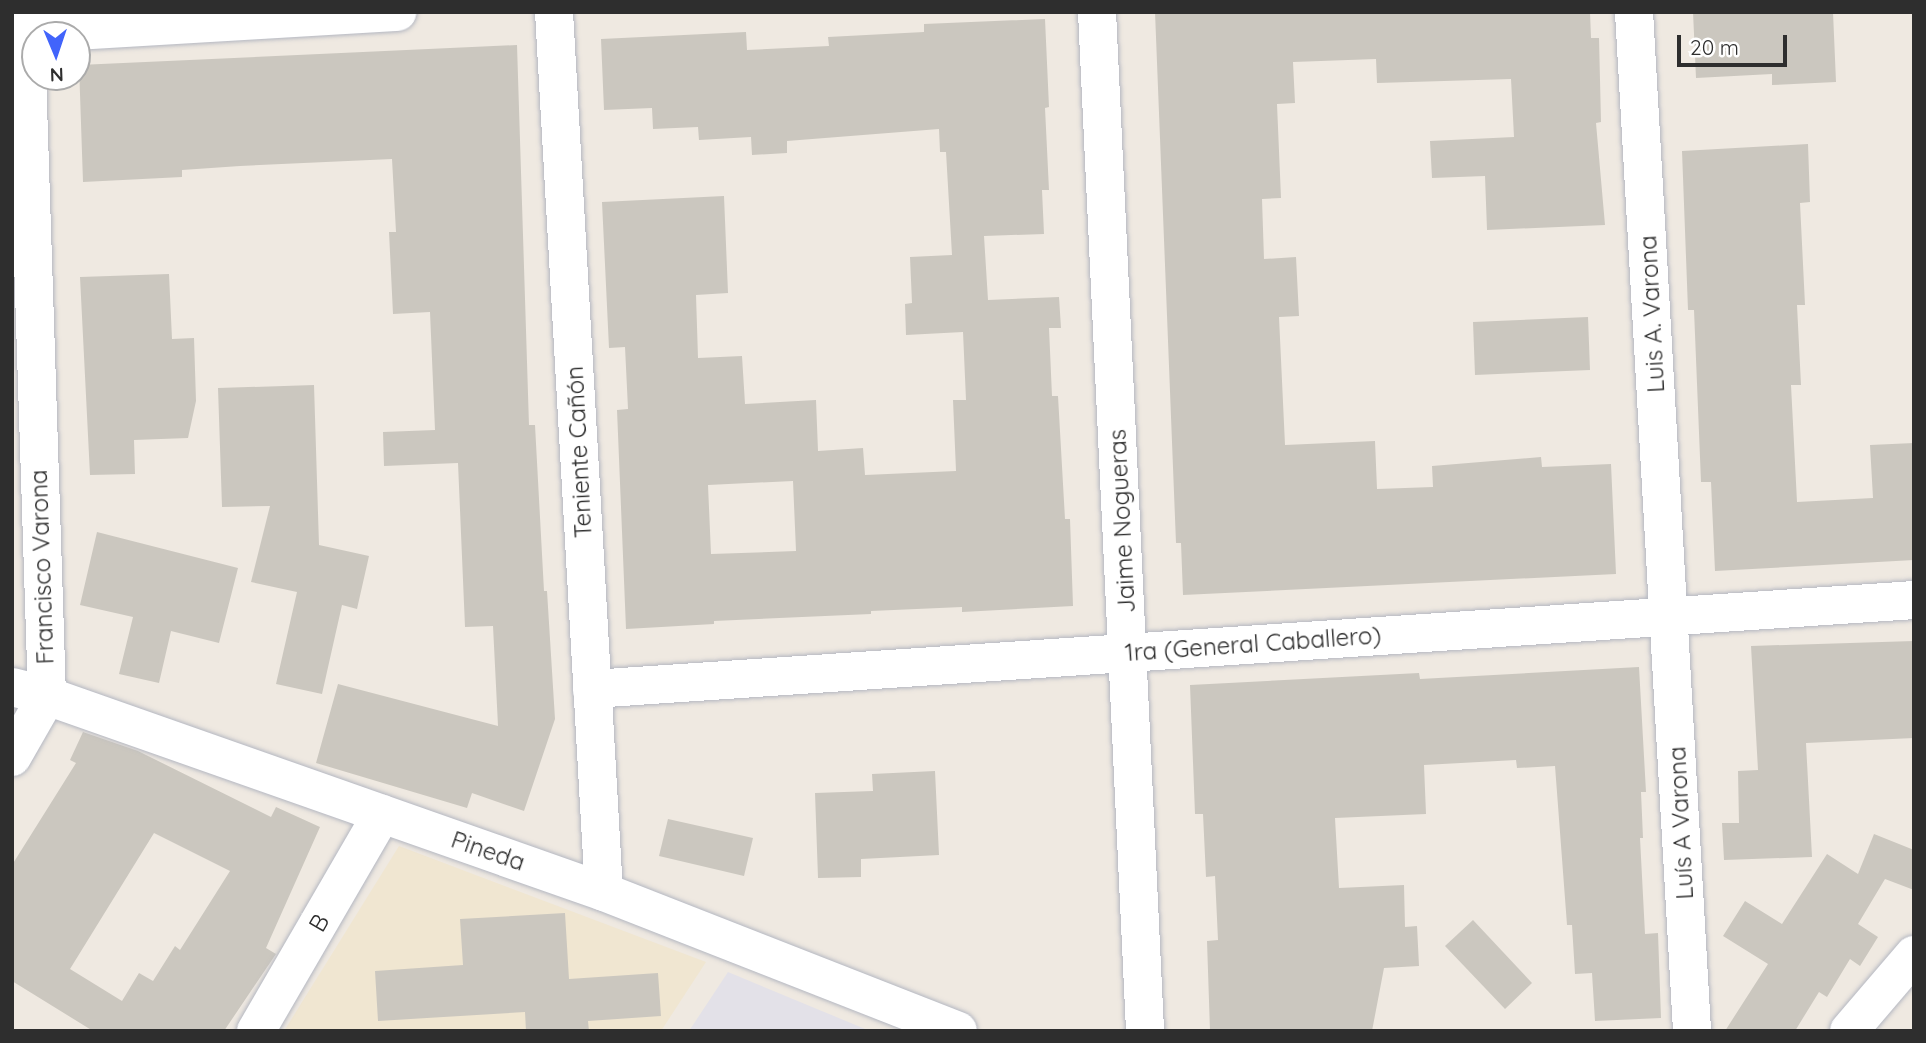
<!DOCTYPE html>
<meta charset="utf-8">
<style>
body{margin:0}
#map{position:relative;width:1926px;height:1043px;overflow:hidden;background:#efe9e1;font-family:Quicksand,sans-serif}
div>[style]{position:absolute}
.industrial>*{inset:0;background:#e3e1e8}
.education>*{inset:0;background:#f0e6d1}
.building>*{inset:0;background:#cbc7bf}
.roads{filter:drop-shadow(0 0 2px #b4b7c1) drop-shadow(0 0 2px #b4b7c1)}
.minor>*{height:38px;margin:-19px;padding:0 19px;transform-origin:19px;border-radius:19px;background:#fff}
.tertiary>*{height:38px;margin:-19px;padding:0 19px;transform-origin:19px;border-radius:19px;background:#fff}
.secondary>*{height:38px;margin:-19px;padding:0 19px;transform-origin:19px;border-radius:19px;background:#fff}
span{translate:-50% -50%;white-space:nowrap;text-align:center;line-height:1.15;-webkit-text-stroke:7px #fff;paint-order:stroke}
.street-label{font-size:24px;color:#2e2e2e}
.frame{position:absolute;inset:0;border:14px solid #2e2e2e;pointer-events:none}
.north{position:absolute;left:21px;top:21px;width:70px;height:70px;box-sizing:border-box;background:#fff;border:2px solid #ababab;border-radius:50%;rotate:178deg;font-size:19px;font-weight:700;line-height:28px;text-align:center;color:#2e2e2e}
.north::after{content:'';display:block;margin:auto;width:24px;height:32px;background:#4264fb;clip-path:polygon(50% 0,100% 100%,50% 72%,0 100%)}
.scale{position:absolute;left:1677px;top:35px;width:110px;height:32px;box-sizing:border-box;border:4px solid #2e2e2e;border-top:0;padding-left:9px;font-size:21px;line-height:24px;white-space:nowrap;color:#2e2e2e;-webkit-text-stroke:5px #fff;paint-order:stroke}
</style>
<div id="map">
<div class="industrial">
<div style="clip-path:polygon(728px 972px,870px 1031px,689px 1031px)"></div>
</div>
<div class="education">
<div style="clip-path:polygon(399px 846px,706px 962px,661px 1031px,284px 1031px)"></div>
</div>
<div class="building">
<div style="clip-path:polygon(1155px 12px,1590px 12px,1591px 38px,1599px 38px,1601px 122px,1596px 123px,1605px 225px,1487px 230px,1485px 176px,1432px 178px,1430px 141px,1514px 137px,1511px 79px,1377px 83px,1376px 59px,1293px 62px,1295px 103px,1277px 104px,1281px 198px,1262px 199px,1264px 259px,1296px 257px,1299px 316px,1279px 317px,1285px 445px,1375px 441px,1377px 489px,1433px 487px,1432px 466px,1541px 457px,1542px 467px,1611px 464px,1616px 574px,1183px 595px,1181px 543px,1176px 543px)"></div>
<div style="clip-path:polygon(1693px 12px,1833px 12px,1836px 82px,1772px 85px,1772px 74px,1696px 78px)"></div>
<div style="clip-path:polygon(evenodd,1045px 19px,1049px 107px,1045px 108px,1049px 190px,1042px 190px,1044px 234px,984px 236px,988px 300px,1059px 297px,1061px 328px,1049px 328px,1052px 396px,1058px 396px,1065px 519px,1070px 519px,1073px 606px,962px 612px,962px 607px,871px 611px,871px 614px,714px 621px,714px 624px,626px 629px,617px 410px,628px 409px,625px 347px,609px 348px,602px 202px,724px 196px,728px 293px,696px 295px,698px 358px,742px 356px,745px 404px,816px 400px,818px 451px,863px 448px,865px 475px,956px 471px,953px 400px,966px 400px,963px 332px,906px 335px,905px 304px,912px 303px,910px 257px,952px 255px,946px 152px,940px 152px,939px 129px,787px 141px,787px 153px,752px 155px,751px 137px,699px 140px,698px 127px,653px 129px,652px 108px,604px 110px,601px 39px,746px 32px,747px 50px,829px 46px,828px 37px,924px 32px,924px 24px,1045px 19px,793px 481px,796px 551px,711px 554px,708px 485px,793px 481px)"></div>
<div style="clip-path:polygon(517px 45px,529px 425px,535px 425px,544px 591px,547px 591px,555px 719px,524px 811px,472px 793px,467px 808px,316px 763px,338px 684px,498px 726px,493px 626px,465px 627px,458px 463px,384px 466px,383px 432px,435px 430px,430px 312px,393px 314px,389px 232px,396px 232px,392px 159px,240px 166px,182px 170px,182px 177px,83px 182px,79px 65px)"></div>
<div style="clip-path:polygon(1808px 144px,1810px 202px,1800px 203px,1805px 305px,1797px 305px,1801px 385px,1791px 385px,1797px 502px,1873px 498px,1870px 445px,1914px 443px,1914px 560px,1715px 571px,1711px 482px,1701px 482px,1694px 310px,1688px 310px,1682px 151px)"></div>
<div style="clip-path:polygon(169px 274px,172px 339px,194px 338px,196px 401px,188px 438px,134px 440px,135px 474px,90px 475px,80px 277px)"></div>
<div style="clip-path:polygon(1588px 317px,1590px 370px,1475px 375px,1473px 322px)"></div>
<div style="clip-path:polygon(314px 385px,319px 545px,369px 556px,357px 609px,342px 605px,322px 694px,276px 684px,297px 592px,251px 582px,270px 506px,222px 507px,218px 388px)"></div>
<div style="clip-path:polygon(97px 532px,238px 568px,219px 643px,171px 631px,159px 683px,119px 674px,133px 617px,80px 605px)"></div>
<div style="clip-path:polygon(1914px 641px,1914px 738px,1806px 743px,1812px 857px,1724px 860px,1722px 823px,1739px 823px,1738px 771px,1758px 770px,1751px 646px)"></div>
<div style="clip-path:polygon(1639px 667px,1646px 792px,1641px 792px,1643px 838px,1640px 838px,1645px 934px,1658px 933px,1661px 1018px,1595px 1021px,1592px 973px,1575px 974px,1572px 925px,1567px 925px,1555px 766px,1517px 768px,1516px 760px,1424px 765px,1426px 814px,1335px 818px,1339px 888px,1404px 885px,1405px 927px,1417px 926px,1419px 966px,1384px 968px,1372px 1031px,1210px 1031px,1207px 941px,1218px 940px,1215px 876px,1206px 877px,1203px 814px,1195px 814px,1190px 685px,1419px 673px,1420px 679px)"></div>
<div style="clip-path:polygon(evenodd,83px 732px,138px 751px,271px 817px,276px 807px,320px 827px,266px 948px,276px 954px,224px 1031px,93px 1031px,12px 981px,12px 865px,76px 763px,70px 760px,83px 732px,154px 833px,230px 871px,180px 950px,175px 946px,153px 981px,139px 973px,122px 1001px,70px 969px,154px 833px)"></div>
<div style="clip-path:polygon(935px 771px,939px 855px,861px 859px,861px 877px,818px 878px,815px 793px,873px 791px,872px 774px)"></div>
<div style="clip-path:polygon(668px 819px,753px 838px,744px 876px,659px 856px)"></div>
<div style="clip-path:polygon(1874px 834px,1914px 850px,1914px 890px,1885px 879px,1858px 924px,1878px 937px,1860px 966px,1850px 959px,1827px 997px,1819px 992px,1795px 1031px,1725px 1031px,1768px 964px,1723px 936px,1745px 901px,1782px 924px,1827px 854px,1858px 874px)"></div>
<div style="clip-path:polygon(565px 913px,569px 979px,658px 973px,661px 1016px,588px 1021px,589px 1031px,526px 1031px,525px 1012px,378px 1021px,375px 971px,463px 965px,460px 919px)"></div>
<div style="clip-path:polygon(1473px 920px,1532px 983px,1505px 1009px,1445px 946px)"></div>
</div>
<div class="roads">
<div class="minor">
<div style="left:1097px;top:12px;width:1020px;rotate:87.3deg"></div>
<div style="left:1634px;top:12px;width:1021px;rotate:86.74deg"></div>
<div style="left:26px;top:34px;width:372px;rotate:-3.4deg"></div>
<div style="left:592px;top:689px;width:1325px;rotate:-3.85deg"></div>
<div style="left:12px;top:757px;width:70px;rotate:-60.2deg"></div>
<div style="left:47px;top:696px;width:684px;rotate:-91.84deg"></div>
<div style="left:256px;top:1031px;width:251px;rotate:-59.9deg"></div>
</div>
<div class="tertiary">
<div style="left:554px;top:12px;width:881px;rotate:86.75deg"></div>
<div style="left:12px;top:687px;width:36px;rotate:14deg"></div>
<div style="left:47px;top:696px;width:590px;rotate:19.39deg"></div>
<div style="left:604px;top:892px;width:380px;rotate:21.4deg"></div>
</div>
<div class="secondary">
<div style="left:1849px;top:1031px;width:100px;rotate:-49.5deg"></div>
</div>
</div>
<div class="street-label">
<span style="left:1652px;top:314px;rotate:-93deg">Luis A. Varona</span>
<span style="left:579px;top:452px;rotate:-93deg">Teniente Cañón</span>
<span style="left:1122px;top:521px;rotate:-93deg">Jaime Nogueras</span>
<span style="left:42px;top:567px;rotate:-92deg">Francisco Varona</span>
<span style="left:1253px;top:644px;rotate:-4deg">1ra (General Caballero)</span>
<span style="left:1681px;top:823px;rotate:-93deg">Luís A Varona</span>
<span style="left:488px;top:851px;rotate:19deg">Pineda</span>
<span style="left:319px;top:923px;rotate:-60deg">B</span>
</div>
<div class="frame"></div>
<div class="north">N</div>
<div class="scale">20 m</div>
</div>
